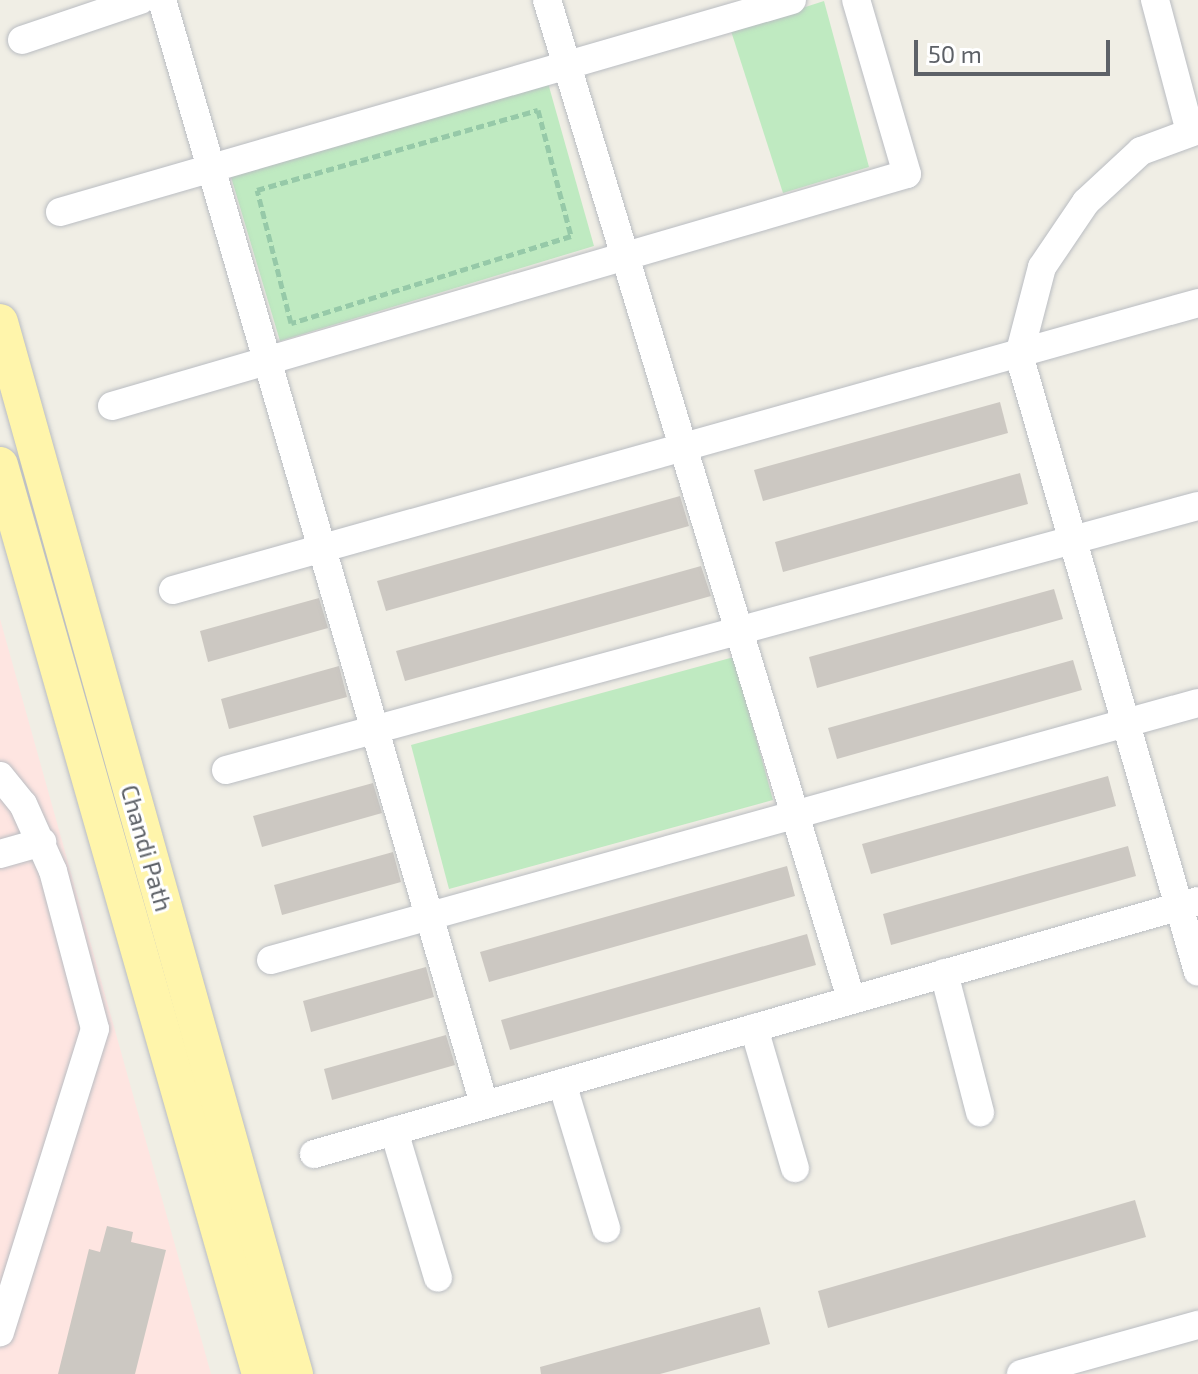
<!DOCTYPE html>
<style>
body{margin:0}
#map{position:relative;width:1198px;height:1374px;overflow:hidden;background:#f0eee5;font-family:"Exo 2",sans-serif}
div>[style]{position:absolute}
.medical>*{inset:0;background:#fee5e1}
.green>*{inset:0;background:#bfeac1}
.building>*{inset:0;background:#ccc8c2}
.path>*{height:5px;margin-top:-2.5px;transform-origin:0;background:repeating-linear-gradient(90deg,#96c9a8 0 8px,transparent 0 12px)}
.roads{filter:drop-shadow(0 0 2px #babdc2) drop-shadow(0 0 2px #babdc2)}
.minor>*{height:28px;margin:-14px;padding:0 14px;transform-origin:14px;border-radius:14px;background:#fff}
.major>*{height:36px;margin:-18px;padding:0 18px;transform-origin:18px;border-radius:18px;background:#fff5ab}
span{translate:-50% -50%;white-space:nowrap;text-align:center;line-height:1.15;-webkit-text-stroke:6px #fff;paint-order:stroke}
.street-label{font-size:24px;color:#5d6167}
.scale{position:absolute;left:914px;top:40px;width:196px;height:36px;box-sizing:border-box;border:4px solid #5d6167;border-top:0;padding-left:10px;font-size:24px;line-height:28px;white-space:nowrap;color:#5d6167;-webkit-text-stroke:6px #fff;paint-order:stroke}
</style>
<div id="map">
<div class="medical">
<div style="clip-path:polygon(0 619px,211px 1374px,0 1374px)"></div>
</div>
<div class="green">
<div style="clip-path:polygon(824px 1px,869px 167px,783px 193px,731px 31px)"></div>
<div style="clip-path:polygon(548px 83px,594px 246px,280px 341px,231px 177px)"></div>
<div style="clip-path:polygon(734px 657px,773px 800px,449px 889px,411px 745px)"></div>
</div>
<div class="building">
<div style="clip-path:polygon(1000px 402px,1008px 433px,763px 501px,754px 470px)"></div>
<div style="clip-path:polygon(1020px 473px,1028px 504px,783px 572px,775px 542px)"></div>
<div style="clip-path:polygon(680px 496px,689px 526px,386px 611px,377px 581px)"></div>
<div style="clip-path:polygon(701px 566px,711px 596px,405px 681px,396px 651px)"></div>
<div style="clip-path:polygon(1054px 589px,1063px 619px,817px 688px,809px 657px)"></div>
<div style="clip-path:polygon(319px 598px,328px 628px,208px 662px,200px 631px)"></div>
<div style="clip-path:polygon(1073px 660px,1082px 690px,837px 759px,828px 728px)"></div>
<div style="clip-path:polygon(339px 666px,347px 697px,229px 729px,221px 699px)"></div>
<div style="clip-path:polygon(1108px 776px,1116px 806px,871px 874px,862px 844px)"></div>
<div style="clip-path:polygon(373px 783px,382px 813px,262px 847px,253px 816px)"></div>
<div style="clip-path:polygon(1128px 846px,1136px 876px,891px 945px,883px 914px)"></div>
<div style="clip-path:polygon(393px 852px,401px 882px,282px 915px,274px 885px)"></div>
<div style="clip-path:polygon(787px 866px,795px 896px,489px 982px,480px 952px)"></div>
<div style="clip-path:polygon(807px 934px,816px 965px,510px 1050px,501px 1020px)"></div>
<div style="clip-path:polygon(426px 967px,434px 997px,311px 1032px,303px 1001px)"></div>
<div style="clip-path:polygon(446px 1035px,455px 1065px,332px 1100px,324px 1069px)"></div>
<div style="clip-path:polygon(1135px 1200px,1146px 1237px,828px 1328px,818px 1291px)"></div>
<div style="clip-path:polygon(107px 1226px,133px 1232px,131px 1242px,166px 1250px,135px 1374px,58px 1374px,89px 1249px,100px 1252px)"></div>
<div style="clip-path:polygon(760px 1307px,770px 1344px,660px 1374px,541px 1374px,540px 1367px)"></div>
</div>
<div class="path">
<div style="left:538px;top:110px;width:130px;rotate:75.3deg"></div>
<div style="left:571px;top:236px;width:293px;rotate:162.7deg"></div>
<div style="left:291px;top:323px;width:137px;rotate:-104.3deg"></div>
<div style="left:257px;top:190px;width:292px;rotate:-15.9deg"></div>
</div>
<div class="roads">
<div class="minor">
<div style="left:162px;top:0;width:1150px;rotate:73.74deg"></div>
<div style="left:547px;top:0;width:1044px;rotate:73.07deg"></div>
<div style="left:1155px;top:0;width:137px;rotate:75.1deg"></div>
<div style="left:22px;top:40px;width:125px;rotate:-18.7deg"></div>
<div style="left:1198px;top:130px;width:61px;rotate:159.8deg"></div>
<div style="left:1141px;top:151px;width:75px;rotate:137.2deg"></div>
<div style="left:1086px;top:202px;width:78px;rotate:124.1deg"></div>
<div style="left:1042px;top:267px;width:91px;rotate:104.6deg"></div>
<div style="left:1019px;top:355px;width:642px;rotate:73.82deg"></div>
<div style="left:60px;top:212px;width:762px;rotate:-16.15deg"></div>
<div style="left:112px;top:406px;width:828px;rotate:-16.27deg"></div>
<div style="left:907px;top:174px;width:181px;rotate:-106.3deg"></div>
<div style="left:173px;top:590px;width:1064px;rotate:-15.64deg"></div>
<div style="left:226px;top:770px;width:1007px;rotate:-15.2deg"></div>
<div style="left:0;top:776px;width:36px;rotate:51deg"></div>
<div style="left:23px;top:804px;width:73px;rotate:65.9deg"></div>
<div style="left:53px;top:871px;width:163px;rotate:75.1deg"></div>
<div style="left:95px;top:1029px;width:318px;rotate:107.4deg"></div>
<div style="left:0;top:854px;width:44px;rotate:-15.9deg"></div>
<div style="left:271px;top:960px;width:962px;rotate:-15.5deg"></div>
<div style="left:944px;top:973px;width:144px;rotate:75.5deg"></div>
<div style="left:754px;top:1028px;width:146px;rotate:73.7deg"></div>
<div style="left:562px;top:1083px;width:152px;rotate:73.1deg"></div>
<div style="left:394px;top:1131px;width:153px;rotate:73.3deg"></div>
<div style="left:314px;top:1154px;width:919px;rotate:-15.97deg"></div>
<div style="left:1021px;top:1374px;width:184px;rotate:-15.5deg"></div>
</div>
<div class="major">
<div style="left:0;top:322px;width:1093px;rotate:74.34deg"></div>
<div style="left:0;top:465px;width:945px;rotate:74.04deg"></div>
</div>
</div>
<div class="street-label">
<span style="left:147px;top:848px;rotate:74deg">Chandi Path</span>
</div>
<div class="scale">50 m</div>
</div>
